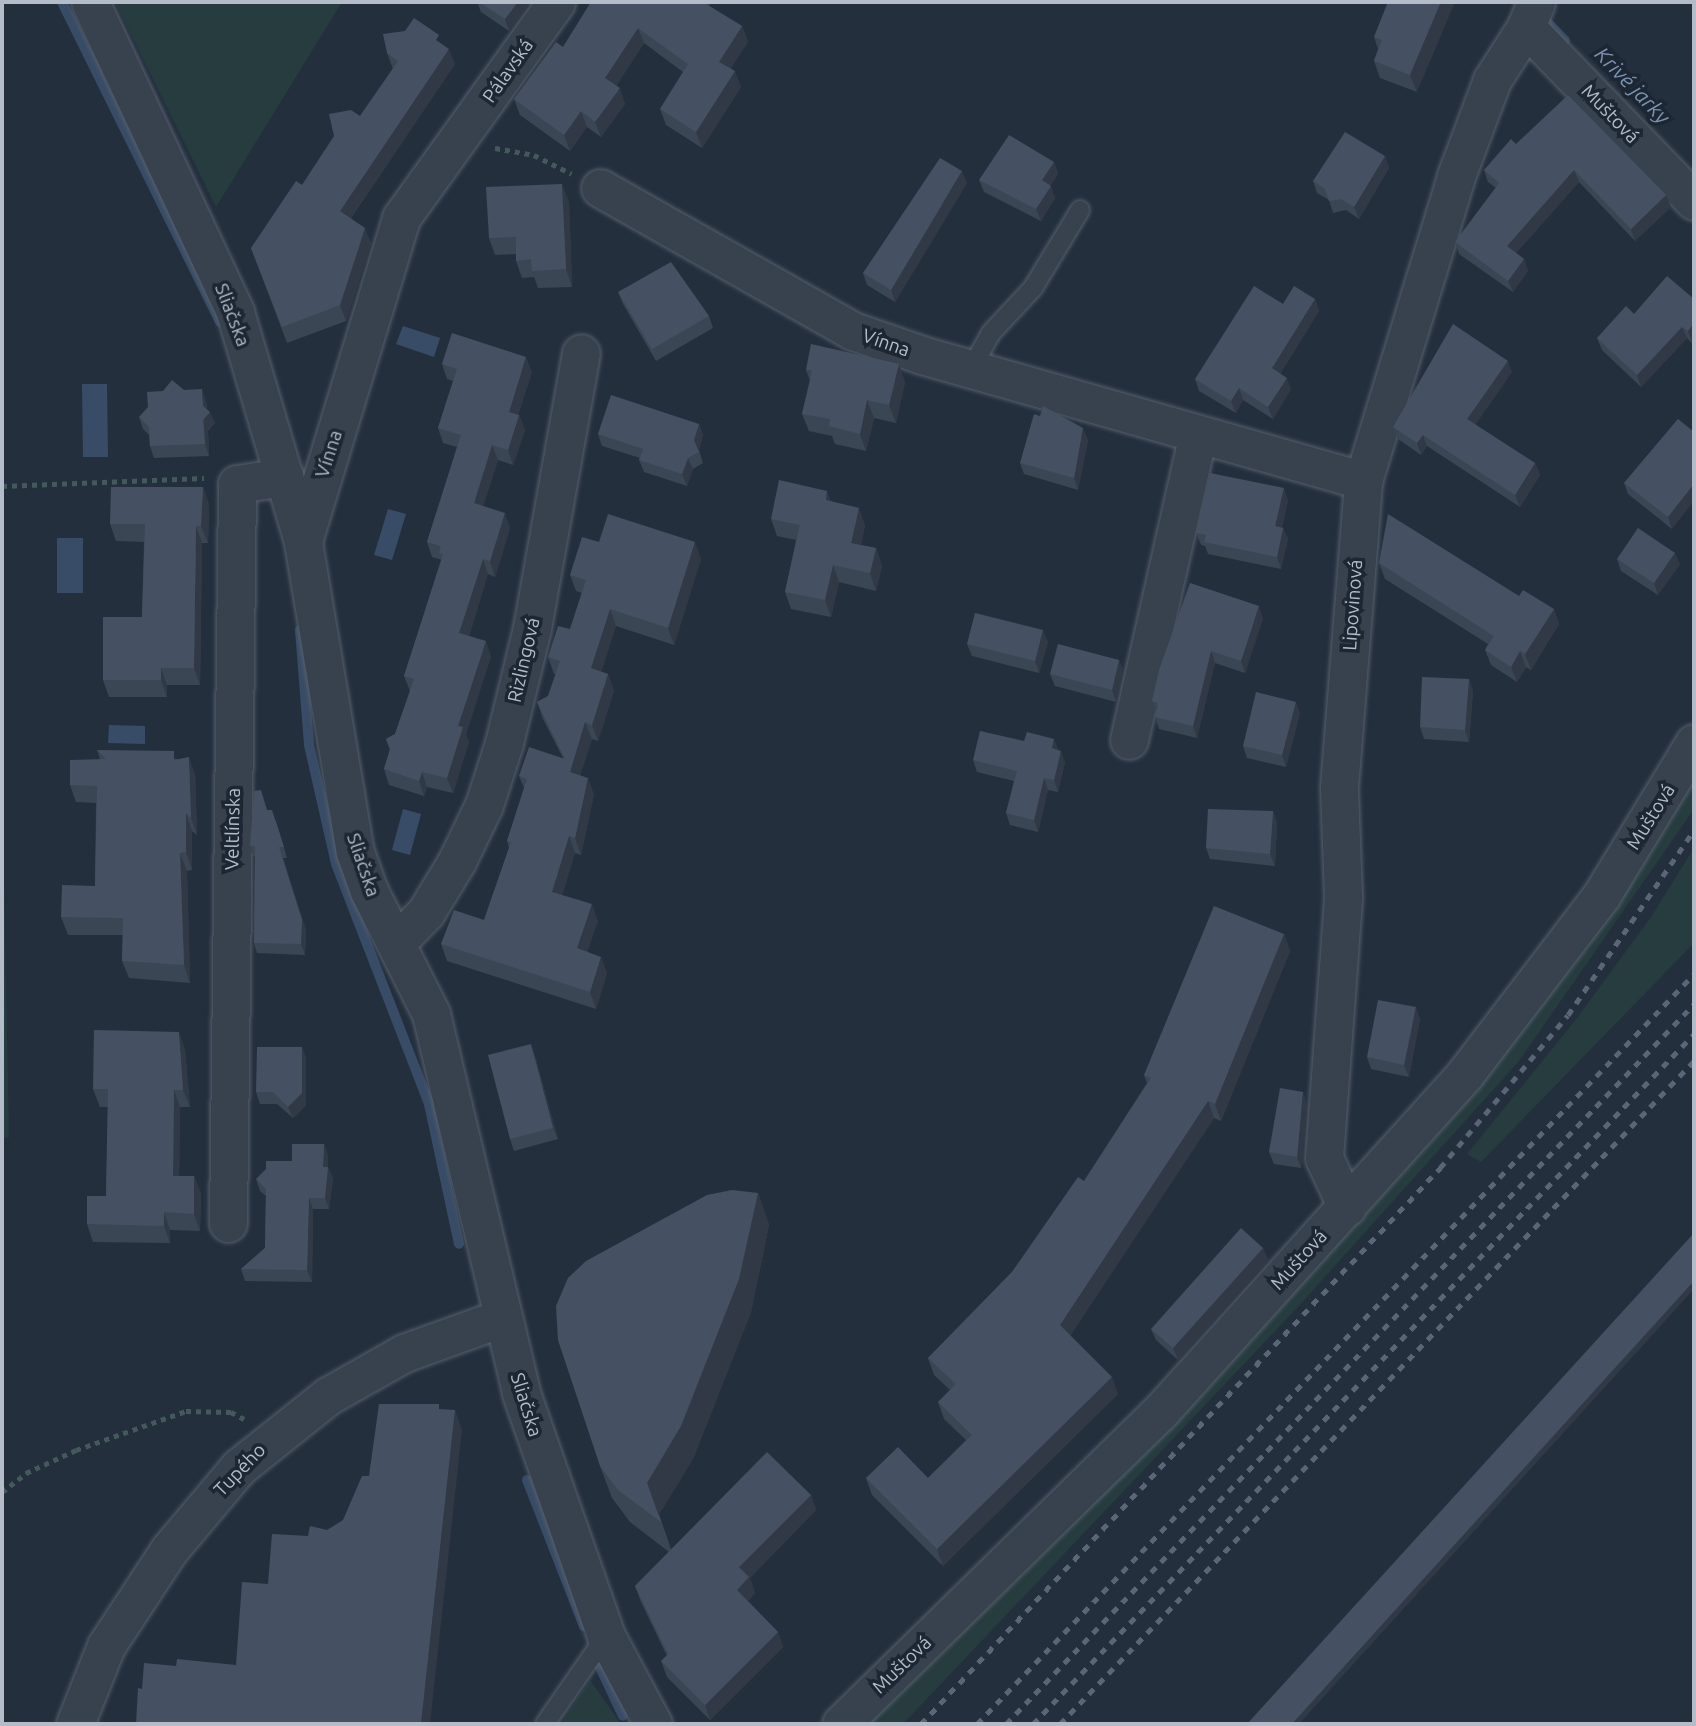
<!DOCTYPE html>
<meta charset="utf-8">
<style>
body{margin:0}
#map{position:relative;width:1696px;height:1726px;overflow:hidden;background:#242f3e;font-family:Ubuntu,sans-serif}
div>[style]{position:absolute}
.green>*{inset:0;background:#263c3f}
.water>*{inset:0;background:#394c67}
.stream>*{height:10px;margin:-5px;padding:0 5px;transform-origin:5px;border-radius:5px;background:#394c67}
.path>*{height:4.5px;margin-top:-2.25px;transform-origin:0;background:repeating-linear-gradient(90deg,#44595c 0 5px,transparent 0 10px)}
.roads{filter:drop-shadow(0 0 2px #565f6c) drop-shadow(0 0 2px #565f6c)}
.lane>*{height:18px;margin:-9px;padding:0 9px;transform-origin:9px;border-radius:9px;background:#38414e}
.street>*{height:37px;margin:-18.5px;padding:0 18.5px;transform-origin:18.5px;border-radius:18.5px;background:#38414e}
.rail>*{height:5px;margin-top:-2.5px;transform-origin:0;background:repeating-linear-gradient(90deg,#5a6575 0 7px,transparent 0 14px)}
.wall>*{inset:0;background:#3b4654}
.shaded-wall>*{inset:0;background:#303945}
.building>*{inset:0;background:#455162}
span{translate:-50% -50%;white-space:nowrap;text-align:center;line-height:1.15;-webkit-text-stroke:7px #1d2633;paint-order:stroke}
.street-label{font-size:19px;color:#b4bcc9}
.water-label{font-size:21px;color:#7c92b1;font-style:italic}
.frame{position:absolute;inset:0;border:4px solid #b4bcc9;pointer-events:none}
</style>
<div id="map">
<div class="green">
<div style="clip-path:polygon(115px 2px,342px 2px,216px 207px)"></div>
<div style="clip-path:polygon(1694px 760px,1694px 809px,1519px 1061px,1296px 1309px,903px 1724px,859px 1724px,1169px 1420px)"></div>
<div style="clip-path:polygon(2px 778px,9px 1137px,2px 1139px)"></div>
<div style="clip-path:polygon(1694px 848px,1694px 943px,1481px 1162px,1467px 1154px,1574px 1022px,1651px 917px)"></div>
<div style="clip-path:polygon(590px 1680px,621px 1724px,561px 1724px)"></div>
</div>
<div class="water">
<div style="clip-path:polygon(403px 326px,440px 338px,434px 357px,396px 344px)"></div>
<div style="clip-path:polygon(82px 384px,107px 384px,108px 457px,83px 457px)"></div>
<div style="clip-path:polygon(388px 509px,406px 514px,392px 560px,374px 555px)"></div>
<div style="clip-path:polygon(57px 538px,83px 538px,83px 593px,57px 593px)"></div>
<div style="clip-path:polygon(109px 725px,145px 726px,145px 744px,108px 743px)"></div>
<div style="clip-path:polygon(403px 809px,421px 814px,410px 855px,392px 850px)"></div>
</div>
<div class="stream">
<div style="left:62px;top:2px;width:357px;rotate:63.7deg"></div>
<div style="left:1544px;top:19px;width:30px;rotate:46deg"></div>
<div style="left:300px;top:630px;width:115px;rotate:85.5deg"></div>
<div style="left:309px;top:745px;width:122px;rotate:77.2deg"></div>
<div style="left:336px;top:864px;width:257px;rotate:68.8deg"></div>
<div style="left:429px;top:1104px;width:143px;rotate:77.9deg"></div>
<div style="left:527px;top:1480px;width:157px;rotate:68.7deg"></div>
<div style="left:599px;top:1665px;width:56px;rotate:64.8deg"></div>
</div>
<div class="path">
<div style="left:495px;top:148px;width:40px;rotate:10deg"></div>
<div style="left:534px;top:155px;width:42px;rotate:26.6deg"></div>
<div style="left:2px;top:486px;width:202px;rotate:-2.3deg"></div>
<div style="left:2px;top:1492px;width:31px;rotate:-38deg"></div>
<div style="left:26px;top:1473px;width:55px;rotate:-24.7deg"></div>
<div style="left:76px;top:1450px;width:117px;rotate:-19.5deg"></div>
<div style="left:186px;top:1411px;width:45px;rotate:1.3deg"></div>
<div style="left:231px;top:1412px;width:15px;rotate:28deg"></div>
</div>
<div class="roads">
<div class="lane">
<div style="left:971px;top:369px;width:41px;rotate:-60.9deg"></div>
<div style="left:991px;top:333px;width:62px;rotate:-47deg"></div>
<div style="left:1033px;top:288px;width:91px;rotate:-58.9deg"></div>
<div style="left:545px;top:1724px;width:107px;rotate:-55.3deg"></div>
</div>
<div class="street">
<div style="left:90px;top:2px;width:342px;rotate:64.9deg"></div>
<div style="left:235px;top:312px;width:240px;rotate:73.5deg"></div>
<div style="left:303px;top:542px;width:314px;rotate:80.5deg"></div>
<div style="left:355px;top:852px;width:41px;rotate:70.3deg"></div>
<div style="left:369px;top:891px;width:138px;rotate:63.2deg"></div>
<div style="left:431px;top:1014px;width:390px;rotate:76.6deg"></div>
<div style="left:521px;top:1393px;width:257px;rotate:70.7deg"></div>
<div style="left:606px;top:1636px;width:100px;rotate:61.9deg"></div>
<div style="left:1526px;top:27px;width:242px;rotate:46deg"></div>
<div style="left:600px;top:188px;width:291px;rotate:29.5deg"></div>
<div style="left:853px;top:331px;width:73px;rotate:19.2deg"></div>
<div style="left:922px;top:355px;width:459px;rotate:15.9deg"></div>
<div style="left:303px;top:541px;width:338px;rotate:-73.1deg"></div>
<div style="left:401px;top:218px;width:266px;rotate:-54.3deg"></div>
<div style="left:1129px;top:740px;width:313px;rotate:-77.3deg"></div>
<div style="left:398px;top:941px;width:40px;rotate:-46deg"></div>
<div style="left:426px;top:912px;width:60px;rotate:-58.7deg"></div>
<div style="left:457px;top:861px;width:62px;rotate:-64.3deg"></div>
<div style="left:484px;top:805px;width:65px;rotate:-72.1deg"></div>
<div style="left:504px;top:743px;width:118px;rotate:-76.3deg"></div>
<div style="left:532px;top:628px;width:279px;rotate:-79.9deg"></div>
<div style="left:1347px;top:1207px;width:54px;rotate:-115.1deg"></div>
<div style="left:1324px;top:1158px;width:262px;rotate:-85.8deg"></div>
<div style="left:1343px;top:897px;width:109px;rotate:-92.1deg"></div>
<div style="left:1339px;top:788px;width:308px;rotate:-85.5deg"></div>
<div style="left:1363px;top:481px;width:319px;rotate:-73deg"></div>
<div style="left:1456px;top:176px;width:103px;rotate:-69.4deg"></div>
<div style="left:1492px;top:80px;width:63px;rotate:-57.3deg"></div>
<div style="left:1526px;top:27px;width:27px;rotate:-68deg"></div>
<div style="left:228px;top:1223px;width:739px;rotate:-89.3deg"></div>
<div style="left:237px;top:484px;width:48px;rotate:-8.5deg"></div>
<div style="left:75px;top:1724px;width:84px;rotate:-68.3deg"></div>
<div style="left:106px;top:1646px;width:115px;rotate:-56.7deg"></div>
<div style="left:169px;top:1550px;width:109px;rotate:-49.9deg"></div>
<div style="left:239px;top:1467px;width:114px;rotate:-38.6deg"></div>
<div style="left:328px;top:1396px;width:87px;rotate:-29.5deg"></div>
<div style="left:404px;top:1353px;width:103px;rotate:-19.8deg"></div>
<div style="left:841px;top:1724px;width:445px;rotate:-44.4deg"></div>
<div style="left:1159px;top:1413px;width:457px;rotate:-47.9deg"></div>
<div style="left:1465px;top:1074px;width:224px;rotate:-52.6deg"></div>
<div style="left:1601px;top:896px;width:179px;rotate:-58.7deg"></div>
</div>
</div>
<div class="rail">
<div style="left:921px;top:1724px;width:761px;rotate:-46.97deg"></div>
<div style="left:1440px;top:1168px;width:199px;rotate:-50.1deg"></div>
<div style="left:1568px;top:1015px;width:224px;rotate:-55.7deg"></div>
<div style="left:977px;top:1724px;width:1038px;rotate:-46.29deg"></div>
<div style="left:1006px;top:1724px;width:996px;rotate:-46.3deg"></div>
<div style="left:1033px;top:1724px;width:956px;rotate:-46.23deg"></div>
<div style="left:1060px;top:1724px;width:917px;rotate:-46.28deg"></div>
</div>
<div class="wall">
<div style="clip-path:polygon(477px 2px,528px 2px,529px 4px,509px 31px,481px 12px)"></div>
<div style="clip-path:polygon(591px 2px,712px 2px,709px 6px,742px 26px,748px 42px,730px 69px,741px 87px,702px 148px,666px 125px,660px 109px,683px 72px,644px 43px,616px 86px,625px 104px,601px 137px,587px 127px,570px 151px,520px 115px,514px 99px,563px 47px)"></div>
<div style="clip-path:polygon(1388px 2px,1417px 92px,1380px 78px,1374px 61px,1378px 49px,1374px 37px)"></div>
<div style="clip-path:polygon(442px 44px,455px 64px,351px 218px,371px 243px,346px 321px,287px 343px,251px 248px,302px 185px,360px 116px,393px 69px,387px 53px)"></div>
<div style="clip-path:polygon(1516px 144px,1666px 195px,1671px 207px,1635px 241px,1579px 182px,1516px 253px,1524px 259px,1528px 271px,1513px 292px,1459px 254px,1455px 242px,1496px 188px,1488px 182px,1484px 170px)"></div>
<div style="clip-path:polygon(1385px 156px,1389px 168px,1359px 219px,1346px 210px,1333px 213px,1329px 200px,1317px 193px,1313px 181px)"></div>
<div style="clip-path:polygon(1054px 162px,1058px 174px,1050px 186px,1055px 198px,1041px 221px,984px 192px,979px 180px)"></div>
<div style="clip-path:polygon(967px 183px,895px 302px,867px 285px,863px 273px)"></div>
<div style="clip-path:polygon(569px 201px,572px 287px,538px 288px,534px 277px,522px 278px,516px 261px,516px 254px,495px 255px,489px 238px)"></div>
<div style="clip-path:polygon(618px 292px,709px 316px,713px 328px,656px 361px,623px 304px)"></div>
<div style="clip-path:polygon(1315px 299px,1319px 311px,1280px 374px,1291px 389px,1273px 419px,1243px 400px,1236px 413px,1199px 391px,1195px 379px,1283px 304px)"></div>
<div style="clip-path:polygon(1694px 299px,1692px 343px,1687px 338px,1641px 387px,1602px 350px,1597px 338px,1634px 314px)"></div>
<div style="clip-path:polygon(442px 364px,532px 372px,518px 415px,519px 415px,525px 430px,513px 465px,498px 460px,483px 506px,510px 528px,495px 577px,488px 574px,469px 636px,491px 656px,466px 734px,469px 742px,453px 793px,427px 787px,424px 796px,389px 785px,384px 769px,390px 750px,386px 739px,395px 734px,410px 691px,404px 676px,442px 560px,432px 557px,427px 542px,457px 447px,443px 443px,438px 428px,453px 381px,447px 379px)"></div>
<div style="clip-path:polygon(806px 370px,905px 382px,896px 423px,874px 418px,866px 451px,835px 444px,832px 436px,809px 431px,802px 414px,810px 381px)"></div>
<div style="clip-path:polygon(1512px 372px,1475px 425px,1535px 463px,1540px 475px,1520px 507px,1427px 446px,1421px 455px,1398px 439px,1393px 427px)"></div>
<div style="clip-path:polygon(184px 390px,206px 401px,207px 409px,215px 423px,208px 431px,209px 456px,154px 458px,150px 446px,149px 435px,143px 429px,139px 417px)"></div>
<div style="clip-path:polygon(1040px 416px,1088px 440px,1078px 490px,1024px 474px,1020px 463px)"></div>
<div style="clip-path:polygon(1678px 419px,1672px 529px,1628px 494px,1624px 483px)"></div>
<div style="clip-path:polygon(699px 424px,703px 435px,699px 450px,703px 463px,693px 469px,687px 486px,644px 472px,639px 460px,640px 458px,602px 446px,598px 434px)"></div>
<div style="clip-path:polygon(203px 487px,209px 505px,208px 543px,202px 543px,200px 685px,167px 685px,167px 697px,109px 697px,103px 680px,142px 617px,144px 542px,116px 541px,110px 524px)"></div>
<div style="clip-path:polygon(1288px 500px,1282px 527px,1283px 528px,1288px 539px,1281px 569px,1208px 554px,1205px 546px,1201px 545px,1196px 533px)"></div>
<div style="clip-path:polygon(831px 501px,865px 525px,861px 545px,876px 548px,882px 566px,876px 591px,839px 582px,831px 617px,791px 609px,785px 592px,796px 540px,777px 536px,771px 519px)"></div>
<div style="clip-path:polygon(599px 542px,701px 559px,674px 645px,616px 626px,601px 672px,608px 674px,614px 691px,598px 741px,592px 739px,580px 775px,594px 794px,581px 855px,575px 853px,562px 895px,598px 921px,587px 951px,607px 973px,596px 1009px,447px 961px,441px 944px,484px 920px,509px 848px,507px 841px,524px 788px,519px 776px,563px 758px,543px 719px,537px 702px,548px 696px,556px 674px,554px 674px,548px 657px,570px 629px,582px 593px,576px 591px,570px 575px)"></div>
<div style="clip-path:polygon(1617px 559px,1680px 564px,1658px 595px,1621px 571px)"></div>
<div style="clip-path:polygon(1379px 563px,1519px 596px,1554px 609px,1559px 624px,1531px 670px,1526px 667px,1517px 682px,1491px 665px,1485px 650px,1488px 644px,1385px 579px)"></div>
<div style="clip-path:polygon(1263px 618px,1245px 673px,1215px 663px,1197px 738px,1159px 729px,1155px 717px,1156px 712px,1152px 701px,1159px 670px)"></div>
<div style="clip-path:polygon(1048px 642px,1039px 673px,972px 656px,967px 644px)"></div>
<div style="clip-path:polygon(1119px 660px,1123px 671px,1116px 702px,1055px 686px,1050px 674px)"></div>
<div style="clip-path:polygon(1469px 679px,1473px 691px,1469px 742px,1424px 739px,1420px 727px)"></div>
<div style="clip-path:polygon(1300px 713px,1286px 767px,1247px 758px,1243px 746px)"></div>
<div style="clip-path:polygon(97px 750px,178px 759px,195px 774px,197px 835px,192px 831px,192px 870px,187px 871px,190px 983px,129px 978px,122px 961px,123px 935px,68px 935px,61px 917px,95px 886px,96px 803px,76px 802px,70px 785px,100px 759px)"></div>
<div style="clip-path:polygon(1058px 750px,1065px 762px,1058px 792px,1048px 790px,1038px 832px,1010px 825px,1006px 813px,1014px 781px,977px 772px,973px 760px)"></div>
<div style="clip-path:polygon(268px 810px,276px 821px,287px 858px,283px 858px,306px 930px,305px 955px,257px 953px,254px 943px,255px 856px,253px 856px,250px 846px)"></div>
<div style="clip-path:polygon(1273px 811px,1277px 823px,1275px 866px,1210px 859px,1206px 848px)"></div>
<div style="clip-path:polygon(1284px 934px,1290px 951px,1221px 1121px,1214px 1118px,1070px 1336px,1118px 1394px,943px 1566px,872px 1495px,866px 1478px,928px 1478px,966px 1440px,944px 1419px,938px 1402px,950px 1390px,934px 1375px,928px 1358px,1012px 1272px,1084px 1181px,1147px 1083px,1144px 1075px)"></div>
<div style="clip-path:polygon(1420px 1019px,1409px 1077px,1371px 1069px,1367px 1057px)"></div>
<div style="clip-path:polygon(302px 1047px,306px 1059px,306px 1105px,293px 1118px,277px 1104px,260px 1104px,256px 1092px)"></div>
<div style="clip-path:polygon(185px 1049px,190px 1107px,180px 1107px,179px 1176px,194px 1176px,201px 1194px,200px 1231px,170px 1230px,170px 1243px,93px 1242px,87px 1224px,106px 1196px,108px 1107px,100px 1107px,93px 1089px)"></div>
<div style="clip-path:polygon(535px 1056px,558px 1139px,514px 1151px,510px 1139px)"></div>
<div style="clip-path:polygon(1307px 1103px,1301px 1168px,1274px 1164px,1269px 1152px)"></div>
<div style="clip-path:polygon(324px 1144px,328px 1156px,328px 1167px,333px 1179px,329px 1209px,313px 1209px,312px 1282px,245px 1281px,241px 1269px,265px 1248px,266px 1196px,260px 1191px,256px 1179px,292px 1161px)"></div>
<div style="clip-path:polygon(758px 1193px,769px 1225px,751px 1312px,693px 1459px,659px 1514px,671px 1549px,811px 1495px,816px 1510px,750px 1578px,755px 1593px,748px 1601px,778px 1632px,783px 1647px,710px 1720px,667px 1677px,661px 1661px,667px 1656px,641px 1602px,635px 1586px,669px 1552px,630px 1522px,612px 1498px,600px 1466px)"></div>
<div style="clip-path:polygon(1263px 1248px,1268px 1260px,1178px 1360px,1156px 1340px,1151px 1329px)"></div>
</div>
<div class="shaded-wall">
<div style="clip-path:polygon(518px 2px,528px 2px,529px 4px,509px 31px,505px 19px)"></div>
<div style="clip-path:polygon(1441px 2px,1455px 2px,1417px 92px,1410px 75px)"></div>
<div style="clip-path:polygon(742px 26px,748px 42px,725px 77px,719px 62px)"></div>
<div style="clip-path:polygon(638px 28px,644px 43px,611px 93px,605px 78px)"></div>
<div style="clip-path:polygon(449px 49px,455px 64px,345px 226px,340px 211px)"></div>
<div style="clip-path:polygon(735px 71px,741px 87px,702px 148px,696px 132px)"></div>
<div style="clip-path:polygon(620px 88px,625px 104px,601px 137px,595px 122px)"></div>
<div style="clip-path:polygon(581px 111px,587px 127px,570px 151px,564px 135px)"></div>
<div style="clip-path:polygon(1385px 156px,1389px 168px,1359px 219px,1354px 207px)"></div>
<div style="clip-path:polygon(1054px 162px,1058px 174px,1047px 192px,1042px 180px)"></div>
<div style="clip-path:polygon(1574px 170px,1579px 182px,1512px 258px,1507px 246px)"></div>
<div style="clip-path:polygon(962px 171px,967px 183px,895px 302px,891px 290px)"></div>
<div style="clip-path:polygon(562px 184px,569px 201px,572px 287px,566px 269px)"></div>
<div style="clip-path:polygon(1051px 186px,1055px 198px,1041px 221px,1036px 209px)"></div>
<div style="clip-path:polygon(1666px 195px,1671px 207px,1635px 241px,1631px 229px)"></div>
<div style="clip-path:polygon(365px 228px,371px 243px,346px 321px,340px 305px)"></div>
<div style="clip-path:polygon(1524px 259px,1528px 271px,1513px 292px,1508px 281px)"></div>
<div style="clip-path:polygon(1315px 299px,1319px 311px,1276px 380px,1272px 368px)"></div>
<div style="clip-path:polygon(1694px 323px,1694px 340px,1692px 343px,1688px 331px)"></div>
<div style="clip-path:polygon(1682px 327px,1687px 338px,1641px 387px,1637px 375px)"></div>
<div style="clip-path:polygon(526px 357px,532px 372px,514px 427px,509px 412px)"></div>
<div style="clip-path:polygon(1508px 361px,1512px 372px,1471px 431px,1467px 419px)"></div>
<div style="clip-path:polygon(899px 364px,905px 382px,896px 423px,889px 405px)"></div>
<div style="clip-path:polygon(1287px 378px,1291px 389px,1273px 419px,1268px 407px)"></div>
<div style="clip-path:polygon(1239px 388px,1243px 400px,1236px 413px,1231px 401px)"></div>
<div style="clip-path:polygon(202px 389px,206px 401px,207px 415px,210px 412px,215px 423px,208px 431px,209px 456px,205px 444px)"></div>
<div style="clip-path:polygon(867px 400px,874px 418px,866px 451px,860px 434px)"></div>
<div style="clip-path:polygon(519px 415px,525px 430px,513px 465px,508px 450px)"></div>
<div style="clip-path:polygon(699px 424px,703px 435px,698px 452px,694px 440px)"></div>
<div style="clip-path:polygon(1083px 428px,1088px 440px,1078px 490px,1074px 478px)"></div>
<div style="clip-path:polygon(1423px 435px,1427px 446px,1421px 455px,1417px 443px)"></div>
<div style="clip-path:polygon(492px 445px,498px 460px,479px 518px,474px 503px)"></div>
<div style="clip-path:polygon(688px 458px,693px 469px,687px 486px,682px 474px)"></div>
<div style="clip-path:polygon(1535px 463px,1540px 475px,1520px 507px,1515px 495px)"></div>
<div style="clip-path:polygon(1694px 484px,1694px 501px,1672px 529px,1668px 517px)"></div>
<div style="clip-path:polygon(203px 487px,209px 505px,208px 543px,201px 526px)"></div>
<div style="clip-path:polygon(1284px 488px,1288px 500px,1280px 538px,1275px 526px)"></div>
<div style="clip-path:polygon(827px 491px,834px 508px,826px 500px)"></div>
<div style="clip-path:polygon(859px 508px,865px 525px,858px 560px,851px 543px)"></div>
<div style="clip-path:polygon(505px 513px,510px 528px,495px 577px,490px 561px)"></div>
<div style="clip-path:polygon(196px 526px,202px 543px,200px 685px,194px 668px)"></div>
<div style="clip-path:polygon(1283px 528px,1288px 539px,1281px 569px,1277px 557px)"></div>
<div style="clip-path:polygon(695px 542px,701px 559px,674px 645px,668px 628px)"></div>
<div style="clip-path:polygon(876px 548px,882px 566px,876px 591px,870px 573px)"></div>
<div style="clip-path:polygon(1675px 553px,1680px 564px,1658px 595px,1654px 583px)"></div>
<div style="clip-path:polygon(483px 559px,488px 574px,465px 648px,459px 633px)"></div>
<div style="clip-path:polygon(833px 565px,839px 582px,831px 617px,825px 600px)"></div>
<div style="clip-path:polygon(1259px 606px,1263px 618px,1245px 673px,1241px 661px)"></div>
<div style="clip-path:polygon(610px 609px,616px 626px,597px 685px,591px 668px)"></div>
<div style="clip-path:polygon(1554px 609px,1559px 624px,1531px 670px,1525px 654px)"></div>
<div style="clip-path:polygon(1043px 630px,1048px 642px,1039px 673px,1035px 661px)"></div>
<div style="clip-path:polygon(486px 641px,491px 656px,466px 734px,469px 742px,453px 793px,447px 778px,458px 726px)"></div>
<div style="clip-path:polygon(1211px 651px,1215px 663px,1197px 738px,1193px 726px)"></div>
<div style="clip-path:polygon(1520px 651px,1526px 667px,1517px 682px,1511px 667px)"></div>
<div style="clip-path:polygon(1119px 660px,1123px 671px,1116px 702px,1112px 690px)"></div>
<div style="clip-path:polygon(161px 668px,167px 685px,167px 697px,161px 680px)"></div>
<div style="clip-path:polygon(608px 674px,614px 691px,598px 741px,592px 725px)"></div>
<div style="clip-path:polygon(1469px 679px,1473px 691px,1469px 742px,1465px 730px)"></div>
<div style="clip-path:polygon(1296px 702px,1300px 713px,1286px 767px,1282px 755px)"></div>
<div style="clip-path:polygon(585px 722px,592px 739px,576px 788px,570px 772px)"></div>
<div style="clip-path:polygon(1054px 739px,1059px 751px,1052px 748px)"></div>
<div style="clip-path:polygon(1061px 751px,1065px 762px,1058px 792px,1054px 780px)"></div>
<div style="clip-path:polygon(189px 757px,195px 774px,197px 835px,191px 818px)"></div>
<div style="clip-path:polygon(422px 772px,427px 787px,424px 796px,419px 781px)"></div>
<div style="clip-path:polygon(588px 778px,594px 794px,581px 855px,575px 838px)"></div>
<div style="clip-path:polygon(1044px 778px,1048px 790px,1038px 832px,1034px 820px)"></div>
<div style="clip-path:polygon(1273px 811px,1277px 823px,1275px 866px,1270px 854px)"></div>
<div style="clip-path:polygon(186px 813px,192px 831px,192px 870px,186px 852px)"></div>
<div style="clip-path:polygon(569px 836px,575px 853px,558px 909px,552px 892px)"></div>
<div style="clip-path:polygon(180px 853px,187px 871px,190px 983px,184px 965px)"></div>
<div style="clip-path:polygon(283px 858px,306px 930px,305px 955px,301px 944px)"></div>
<div style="clip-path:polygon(592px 904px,598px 921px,583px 964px,577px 948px)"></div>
<div style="clip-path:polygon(1284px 934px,1290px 951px,1221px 1121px,1215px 1104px)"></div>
<div style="clip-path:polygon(601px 957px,607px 973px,596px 1009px,590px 992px)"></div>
<div style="clip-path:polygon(1416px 1007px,1420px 1019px,1409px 1077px,1404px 1065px)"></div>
<div style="clip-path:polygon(179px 1032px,185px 1049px,190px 1107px,183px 1090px)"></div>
<div style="clip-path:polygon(531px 1044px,535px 1056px,558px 1139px,553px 1128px)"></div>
<div style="clip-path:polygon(302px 1047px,306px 1059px,306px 1105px,293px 1118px,288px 1107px)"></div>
<div style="clip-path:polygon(174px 1090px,180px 1107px,179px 1193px,173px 1176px)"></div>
<div style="clip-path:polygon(1303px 1092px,1307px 1103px,1301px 1168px,1297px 1157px)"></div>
<div style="clip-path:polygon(1208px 1101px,1214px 1118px,1066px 1342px,1060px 1325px)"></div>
<div style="clip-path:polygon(324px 1144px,328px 1156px,328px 1173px,328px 1167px,333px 1179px,329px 1209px,325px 1198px,323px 1167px)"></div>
<div style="clip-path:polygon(194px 1176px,201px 1194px,200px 1231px,194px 1214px)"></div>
<div style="clip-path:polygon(758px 1193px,769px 1225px,751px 1312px,693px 1459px,658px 1515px,647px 1483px)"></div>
<div style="clip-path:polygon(309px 1198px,313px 1209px,312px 1282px,307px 1270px)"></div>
<div style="clip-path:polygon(164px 1212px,170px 1230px,170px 1243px,164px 1226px)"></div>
<div style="clip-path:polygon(1263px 1248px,1268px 1260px,1178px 1360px,1173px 1348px)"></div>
<div style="clip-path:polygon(1694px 1281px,1694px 1289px,1299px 1724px,1292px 1724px)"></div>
<div style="clip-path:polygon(1112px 1377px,1118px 1394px,943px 1566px,937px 1549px)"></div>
<div style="clip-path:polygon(455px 1410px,462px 1430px,430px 1724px,421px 1724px)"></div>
<div style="clip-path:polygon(811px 1495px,816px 1510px,750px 1578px,755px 1593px,743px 1606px,737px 1590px,739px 1567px)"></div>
<div style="clip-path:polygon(778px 1632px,783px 1647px,710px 1720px,705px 1705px)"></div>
</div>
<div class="building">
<div style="clip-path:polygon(479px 2px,518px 2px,505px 19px)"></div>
<div style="clip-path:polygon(591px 2px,703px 2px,742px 26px,719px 62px,735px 71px,696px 132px,660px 109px,688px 64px,638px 28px,605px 78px,620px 88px,595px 122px,581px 111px,564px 135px,514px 99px,556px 42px,563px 47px)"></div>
<div style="clip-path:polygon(1388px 2px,1441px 2px,1410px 75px,1374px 61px,1382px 40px,1374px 37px)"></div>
<div style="clip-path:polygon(414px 18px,439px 35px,436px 40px,449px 49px,340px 211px,365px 228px,340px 305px,282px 327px,251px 248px,296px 181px,302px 185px,334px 136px,329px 114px,351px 110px,360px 116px,398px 61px,387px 53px,383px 34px,405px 31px)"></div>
<div style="clip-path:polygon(1568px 95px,1666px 195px,1631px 229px,1574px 170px,1507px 246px,1524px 259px,1508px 281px,1455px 242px,1499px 183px,1484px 170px,1511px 139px,1516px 144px)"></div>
<div style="clip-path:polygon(1345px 132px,1385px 156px,1354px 207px,1341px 199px,1329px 201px,1325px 189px,1313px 181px)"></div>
<div style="clip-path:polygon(1009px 135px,1054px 162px,1042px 180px,1051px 186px,1036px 209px,979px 180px)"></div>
<div style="clip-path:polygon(940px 158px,962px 171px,891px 290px,863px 273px)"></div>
<div style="clip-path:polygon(562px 184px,566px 269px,532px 271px,531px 259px,516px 261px,516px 237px,489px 238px,486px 187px)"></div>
<div style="clip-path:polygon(671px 262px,709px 316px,652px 349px,618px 292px)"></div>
<div style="clip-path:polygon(1667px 276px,1694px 299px,1694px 323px,1688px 331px,1682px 327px,1637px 375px,1597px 338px,1626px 306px,1634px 314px)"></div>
<div style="clip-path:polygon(1254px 286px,1283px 304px,1294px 286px,1315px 299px,1272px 368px,1287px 378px,1268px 407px,1239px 388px,1231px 401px,1195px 379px)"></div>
<div style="clip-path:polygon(1453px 324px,1508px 361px,1467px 419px,1535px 463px,1515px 495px,1423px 435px,1417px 443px,1393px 427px)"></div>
<div style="clip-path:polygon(452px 333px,526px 357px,509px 412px,519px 415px,508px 450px,492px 445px,474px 503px,505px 513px,490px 561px,483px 559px,459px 633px,486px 641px,458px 726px,463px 727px,447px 778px,422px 772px,419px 781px,384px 769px,390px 749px,386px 739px,395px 734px,414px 679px,404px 676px,443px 554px,439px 553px,441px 546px,427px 542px,461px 435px,438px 428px,457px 369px,442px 364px)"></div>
<div style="clip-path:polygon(811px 344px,899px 364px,889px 405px,867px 400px,860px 434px,829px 426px,830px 419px,802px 414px,812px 371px,806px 370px)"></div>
<div style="clip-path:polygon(172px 380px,184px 390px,202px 389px,203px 406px,210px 412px,203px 420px,205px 444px,150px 446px,149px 427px,139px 417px,148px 407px,147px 392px,163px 391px)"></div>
<div style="clip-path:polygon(611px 395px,699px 424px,694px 440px,699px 452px,688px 458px,682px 474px,639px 460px,643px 449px,598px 434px)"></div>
<div style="clip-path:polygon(1043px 406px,1083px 428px,1074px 478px,1020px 463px,1034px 414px,1040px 416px)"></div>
<div style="clip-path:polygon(1678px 419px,1694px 432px,1694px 484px,1668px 517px,1624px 483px)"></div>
<div style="clip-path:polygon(1210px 473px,1284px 488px,1275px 526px,1283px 528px,1277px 557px,1204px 542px,1206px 535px,1196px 533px)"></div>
<div style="clip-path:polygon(779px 480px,827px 491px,826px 500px,859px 508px,851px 543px,876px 548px,870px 573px,833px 565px,825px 600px,785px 592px,800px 525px,771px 519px)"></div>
<div style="clip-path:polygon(111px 487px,203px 487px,201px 526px,196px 526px,194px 668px,161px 668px,161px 680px,103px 680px,103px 617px,142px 617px,145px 524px,110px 524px)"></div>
<div style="clip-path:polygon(608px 514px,695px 542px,668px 628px,610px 609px,591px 668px,608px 674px,592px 725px,585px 722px,570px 772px,588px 778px,575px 838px,569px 836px,552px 892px,592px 904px,577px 948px,601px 957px,590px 992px,441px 944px,454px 910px,484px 920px,511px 842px,507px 841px,527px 779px,519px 776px,529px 747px,565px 759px,537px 702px,548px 696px,560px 661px,548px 657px,558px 626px,570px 629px,586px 580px,570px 575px,582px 537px,599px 542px)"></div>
<div style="clip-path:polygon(1388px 514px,1519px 596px,1523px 590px,1554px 609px,1525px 654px,1520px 651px,1511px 667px,1485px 650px,1494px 636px,1379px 563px)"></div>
<div style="clip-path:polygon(1638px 528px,1675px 553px,1654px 583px,1617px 559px)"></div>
<div style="clip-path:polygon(1190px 583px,1259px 606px,1241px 661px,1211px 651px,1193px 726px,1155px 717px,1158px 703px,1152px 701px,1159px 670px)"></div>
<div style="clip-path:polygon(975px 613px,1043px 630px,1035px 661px,967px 644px)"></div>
<div style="clip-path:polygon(1058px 644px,1119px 660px,1112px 690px,1050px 674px)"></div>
<div style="clip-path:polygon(1422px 677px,1469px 679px,1465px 730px,1420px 727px)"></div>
<div style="clip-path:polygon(1256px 692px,1296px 702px,1282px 755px,1243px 746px)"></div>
<div style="clip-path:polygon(980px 731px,1024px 741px,1027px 732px,1054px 739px,1052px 748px,1061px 751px,1054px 780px,1044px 778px,1034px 820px,1006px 813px,1017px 771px,973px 760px)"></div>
<div style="clip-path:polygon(97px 750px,174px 751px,174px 760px,189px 757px,191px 818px,186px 813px,186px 852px,180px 853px,184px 965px,122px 961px,123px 918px,61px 917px,62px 885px,95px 886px,97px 786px,70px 785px,70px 760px,106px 759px)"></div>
<div style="clip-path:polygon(261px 790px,267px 810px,272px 810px,284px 847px,279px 847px,302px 920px,301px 944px,254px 943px,255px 846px,250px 846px,254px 791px)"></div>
<div style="clip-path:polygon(1208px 809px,1273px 811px,1270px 854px,1206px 848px)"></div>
<div style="clip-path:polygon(1214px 906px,1284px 934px,1215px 1104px,1208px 1101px,1060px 1325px,1112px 1377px,937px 1549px,866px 1478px,898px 1447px,928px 1478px,972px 1435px,938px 1402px,956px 1384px,928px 1358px,1012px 1272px,1078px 1177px,1084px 1181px,1151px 1078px,1144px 1075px)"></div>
<div style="clip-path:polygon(1378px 1000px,1416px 1007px,1404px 1065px,1367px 1057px)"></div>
<div style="clip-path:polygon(94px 1030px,179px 1032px,183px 1090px,174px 1090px,173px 1176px,194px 1176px,194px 1214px,164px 1212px,164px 1226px,87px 1224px,87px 1196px,106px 1196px,108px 1089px,93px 1089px)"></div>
<div style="clip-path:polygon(531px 1044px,553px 1128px,510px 1139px,488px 1055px)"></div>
<div style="clip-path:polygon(257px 1047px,302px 1047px,302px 1093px,288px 1107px,273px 1092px,256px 1092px)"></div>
<div style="clip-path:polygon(1280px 1088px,1303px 1092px,1297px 1157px,1269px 1152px)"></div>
<div style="clip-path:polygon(292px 1144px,324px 1144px,323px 1167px,328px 1167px,325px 1198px,309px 1198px,307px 1270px,241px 1269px,265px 1248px,266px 1189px,256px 1179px,266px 1169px,266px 1161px,292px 1161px)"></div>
<div style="clip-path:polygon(732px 1190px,758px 1193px,739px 1279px,681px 1426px,647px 1483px,661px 1522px,618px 1490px,600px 1466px,558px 1340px,556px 1306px,568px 1278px,586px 1261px,707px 1195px)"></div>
<div style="clip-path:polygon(1241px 1228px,1263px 1248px,1173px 1348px,1151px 1329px)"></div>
<div style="clip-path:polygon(1694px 1233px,1694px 1281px,1292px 1724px,1247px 1724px)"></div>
<div style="clip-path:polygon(379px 1404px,439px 1404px,439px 1409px,455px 1410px,421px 1724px,136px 1724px,138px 1688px,142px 1689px,144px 1663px,176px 1666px,177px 1659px,236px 1665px,242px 1582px,268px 1584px,272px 1534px,308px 1536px,310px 1526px,327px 1530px,343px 1520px,362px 1476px,369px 1476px)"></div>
<div style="clip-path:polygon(767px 1452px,811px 1495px,739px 1567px,749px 1577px,737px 1590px,778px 1632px,705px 1705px,661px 1661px,668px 1654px,635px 1586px)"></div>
</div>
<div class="street-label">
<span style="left:508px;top:71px;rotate:-55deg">Pálavská</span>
<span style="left:1610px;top:114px;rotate:46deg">Muštová</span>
<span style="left:232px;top:315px;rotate:69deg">Sliačska</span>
<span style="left:886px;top:343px;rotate:19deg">Vínna</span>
<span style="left:329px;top:454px;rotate:-72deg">Vínna</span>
<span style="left:1353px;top:605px;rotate:-86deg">Lipovinová</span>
<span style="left:524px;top:660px;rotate:-77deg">Rizlingová</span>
<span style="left:1651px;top:817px;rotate:-58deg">Muštová</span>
<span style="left:233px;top:829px;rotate:-89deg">Veltlínska</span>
<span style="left:363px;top:865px;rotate:71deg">Sliačska</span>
<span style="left:1299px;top:1260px;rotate:-48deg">Muštová</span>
<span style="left:526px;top:1405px;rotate:73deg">Sliačska</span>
<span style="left:240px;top:1470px;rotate:-46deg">Tupého</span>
<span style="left:902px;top:1665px;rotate:-44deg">Muštová</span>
</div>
<div class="water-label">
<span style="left:1633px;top:85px;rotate:46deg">Krivé jarky</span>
</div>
<div class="frame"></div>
</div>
